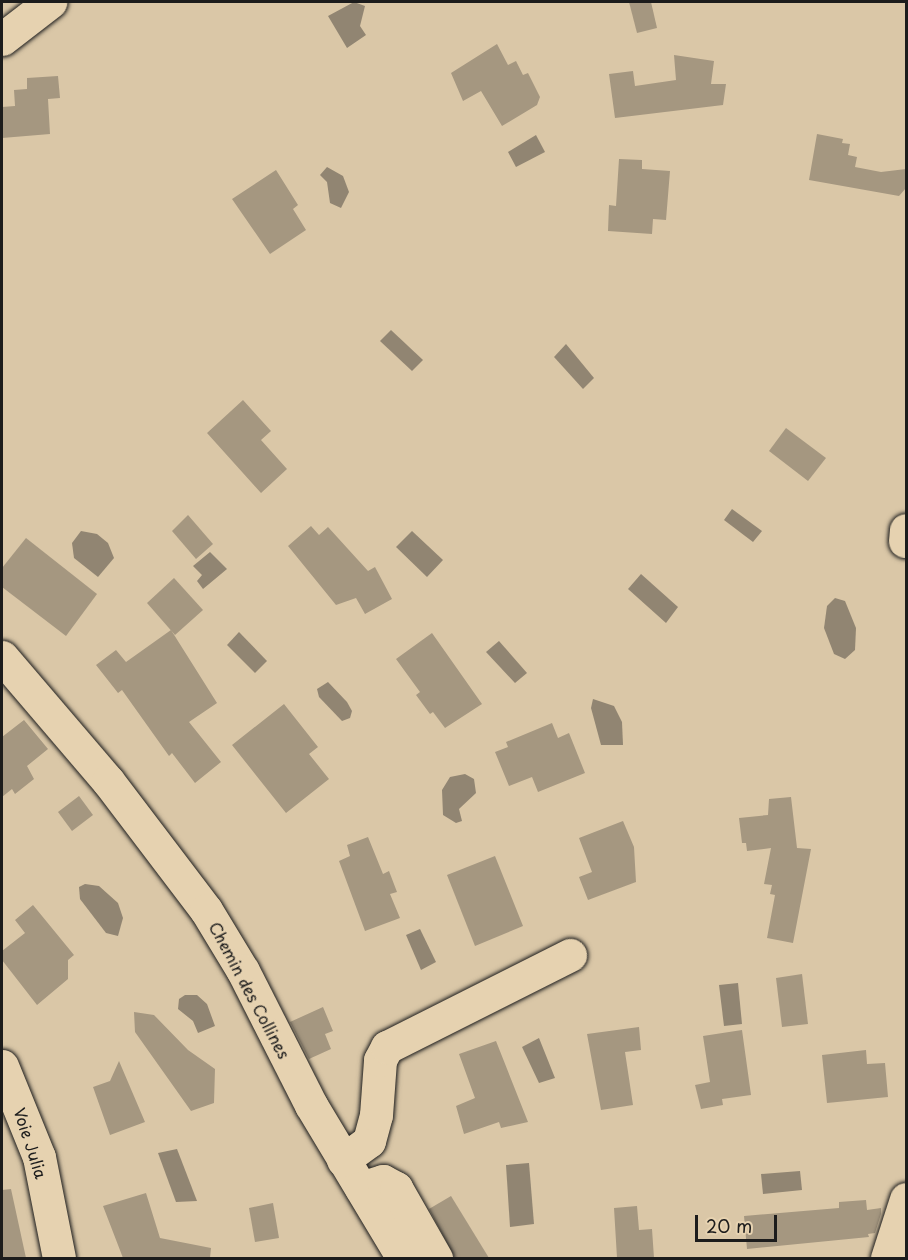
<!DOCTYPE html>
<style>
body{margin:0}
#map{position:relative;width:908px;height:1260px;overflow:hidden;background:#dac7a7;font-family:"Playpen Sans",sans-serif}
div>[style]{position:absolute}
.water>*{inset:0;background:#918572}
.building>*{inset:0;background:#a59780}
.roads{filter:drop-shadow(0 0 2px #1c1c1c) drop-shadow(0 0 2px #1c1c1c)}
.minor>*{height:33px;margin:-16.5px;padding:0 16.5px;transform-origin:16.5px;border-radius:16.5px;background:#e6d2b0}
span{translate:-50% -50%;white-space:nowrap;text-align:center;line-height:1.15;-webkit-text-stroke:5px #e6d2b0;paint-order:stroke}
.street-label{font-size:16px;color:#1c1c1c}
.frame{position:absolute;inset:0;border:3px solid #1c1c1c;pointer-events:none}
.scale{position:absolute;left:695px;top:1215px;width:82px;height:27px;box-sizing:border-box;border:3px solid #1c1c1c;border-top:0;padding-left:8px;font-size:18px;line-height:21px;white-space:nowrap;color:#1c1c1c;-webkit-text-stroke:4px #e6d2b0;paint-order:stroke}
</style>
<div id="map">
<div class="water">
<div style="clip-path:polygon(354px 2px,365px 6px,360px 26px,366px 35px,347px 48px,328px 16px)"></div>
<div style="clip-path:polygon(536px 135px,545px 152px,516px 167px,508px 152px)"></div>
<div style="clip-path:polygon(327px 167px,343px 176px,349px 192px,341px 208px,330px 203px,327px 182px,320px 175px)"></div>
<div style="clip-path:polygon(391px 330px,423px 360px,412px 371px,380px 341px)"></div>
<div style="clip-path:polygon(566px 344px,594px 378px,583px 389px,554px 357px)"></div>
<div style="clip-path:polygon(732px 509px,762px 531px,753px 542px,724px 520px)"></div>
<div style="clip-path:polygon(81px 531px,97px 534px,108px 543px,114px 558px,98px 577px,74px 558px,72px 543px)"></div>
<div style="clip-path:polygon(412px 531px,443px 560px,427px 577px,396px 547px)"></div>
<div style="clip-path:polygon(210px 552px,227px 569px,203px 589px,197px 581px,202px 575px,193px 566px)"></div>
<div style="clip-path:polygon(641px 574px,678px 607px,666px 623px,628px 589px)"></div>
<div style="clip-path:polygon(835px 598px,845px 601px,856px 628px,855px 650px,845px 659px,834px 654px,824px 628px,827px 606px)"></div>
<div style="clip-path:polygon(239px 632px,267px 661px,255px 673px,227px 645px)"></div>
<div style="clip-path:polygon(499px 641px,527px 673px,515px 683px,486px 652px)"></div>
<div style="clip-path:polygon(328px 682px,347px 702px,352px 711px,350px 718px,342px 721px,319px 697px,317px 689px)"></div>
<div style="clip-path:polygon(593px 699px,614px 706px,622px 722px,623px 745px,601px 745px,591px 708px)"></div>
<div style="clip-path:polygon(465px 774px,474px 779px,476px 793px,459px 809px,462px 821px,456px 823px,443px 815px,442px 790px,450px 777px)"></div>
<div style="clip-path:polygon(85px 884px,99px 886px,118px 903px,123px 918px,118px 936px,106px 933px,80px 899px,79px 887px)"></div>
<div style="clip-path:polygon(420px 929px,436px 962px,421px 970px,406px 935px)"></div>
<div style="clip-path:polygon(738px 983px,742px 1024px,724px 1026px,719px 985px)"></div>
<div style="clip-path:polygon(185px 995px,197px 995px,207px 1004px,215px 1026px,198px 1033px,193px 1021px,178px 1009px,179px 999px)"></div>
<div style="clip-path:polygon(539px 1038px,555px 1078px,539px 1083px,522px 1047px)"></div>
<div style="clip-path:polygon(177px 1149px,197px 1201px,176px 1202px,158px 1153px)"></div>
<div style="clip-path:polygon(529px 1163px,534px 1224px,510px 1227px,506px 1165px)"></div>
<div style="clip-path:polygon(800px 1171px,802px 1190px,763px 1194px,761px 1174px)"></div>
</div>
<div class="building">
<div style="clip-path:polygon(629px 2px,651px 2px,657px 28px,637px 33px)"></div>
<div style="clip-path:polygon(497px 44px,508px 65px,516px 61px,523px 75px,528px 73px,540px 97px,537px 105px,502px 126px,481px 91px,463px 101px,451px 73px)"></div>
<div style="clip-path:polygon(674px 55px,714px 61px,711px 84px,726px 84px,723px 105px,615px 118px,609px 74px,633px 71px,635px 86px,676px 80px)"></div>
<div style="clip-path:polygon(58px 76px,60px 98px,48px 99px,50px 134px,2px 138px,2px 107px,15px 106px,14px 90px,27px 89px,27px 78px)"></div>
<div style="clip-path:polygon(817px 134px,843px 139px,842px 143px,850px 144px,848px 155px,857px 157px,855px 167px,881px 172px,906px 169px,906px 188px,899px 196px,809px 180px)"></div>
<div style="clip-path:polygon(619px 159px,642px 160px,642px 169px,670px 171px,666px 220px,653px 219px,652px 234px,608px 231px,609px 205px,616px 206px)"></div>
<div style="clip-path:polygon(276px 170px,298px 205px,293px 209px,306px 230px,270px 254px,232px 199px)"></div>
<div style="clip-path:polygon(243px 400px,271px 431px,261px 440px,287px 469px,261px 493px,207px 433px)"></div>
<div style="clip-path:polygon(786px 428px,826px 458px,808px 481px,769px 451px)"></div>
<div style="clip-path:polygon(188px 515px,213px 544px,196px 559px,172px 531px)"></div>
<div style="clip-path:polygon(311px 526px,319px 535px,328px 527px,368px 571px,375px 567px,392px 599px,365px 614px,356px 598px,336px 605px,288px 546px)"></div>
<div style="clip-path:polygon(26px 538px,97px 594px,66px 636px,2px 587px,2px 568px)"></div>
<div style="clip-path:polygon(174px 578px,203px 610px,175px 635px,147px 603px)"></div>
<div style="clip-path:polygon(171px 630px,217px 703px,189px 722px,221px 762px,195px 783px,172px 753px,169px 756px,122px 690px,118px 693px,96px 665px,116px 650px,126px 662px)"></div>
<div style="clip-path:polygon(432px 633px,482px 704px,445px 728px,433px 712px,430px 714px,416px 695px,420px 692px,396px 659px)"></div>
<div style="clip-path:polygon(284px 704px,318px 747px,309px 754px,329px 779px,286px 813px,232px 745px)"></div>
<div style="clip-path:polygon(24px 720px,48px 749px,27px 766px,34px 779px,15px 794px,12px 789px,2px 797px,2px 737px)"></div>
<div style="clip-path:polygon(552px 723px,558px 738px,569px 733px,585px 773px,538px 792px,532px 777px,509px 786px,495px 752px,508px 747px,506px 742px)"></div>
<div style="clip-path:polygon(79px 796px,93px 815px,72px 831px,58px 812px)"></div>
<div style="clip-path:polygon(791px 797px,797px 848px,811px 849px,793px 943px,767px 938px,775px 895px,770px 894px,772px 885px,764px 884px,771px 848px,747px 851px,746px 843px,742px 843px,739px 818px,768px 815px,769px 799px)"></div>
<div style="clip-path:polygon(623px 821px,634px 847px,636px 882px,588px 900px,579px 877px,592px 872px,579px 838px)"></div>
<div style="clip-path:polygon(368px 837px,383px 874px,389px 871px,397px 892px,390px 894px,400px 918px,365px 931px,339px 861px,350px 856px,347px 845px)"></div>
<div style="clip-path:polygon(495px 856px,523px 926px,475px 946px,447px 875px)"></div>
<div style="clip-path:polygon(33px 905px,74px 955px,68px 960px,68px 979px,37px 1005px,2px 960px,2px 951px,25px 933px,15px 920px)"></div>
<div style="clip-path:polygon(802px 974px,808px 1024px,782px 1027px,776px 978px)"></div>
<div style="clip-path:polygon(323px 1007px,333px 1031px,325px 1034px,331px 1049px,309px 1059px,290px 1022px)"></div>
<div style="clip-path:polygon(134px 1012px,154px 1015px,188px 1050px,215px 1069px,214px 1103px,191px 1111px,135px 1032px)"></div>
<div style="clip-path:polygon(639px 1027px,641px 1050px,625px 1052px,633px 1105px,601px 1110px,587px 1034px)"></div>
<div style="clip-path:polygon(742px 1030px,751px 1095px,722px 1099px,723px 1105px,701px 1109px,695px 1085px,710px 1082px,703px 1036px)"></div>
<div style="clip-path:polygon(496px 1041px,528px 1122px,501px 1128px,499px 1122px,464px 1134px,456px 1106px,475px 1098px,459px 1054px)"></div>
<div style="clip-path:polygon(866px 1050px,867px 1064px,885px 1063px,888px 1097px,827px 1103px,822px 1055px)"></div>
<div style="clip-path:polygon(119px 1061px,145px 1122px,110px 1135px,93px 1087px,110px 1081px)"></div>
<div style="clip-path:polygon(11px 1189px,26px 1258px,2px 1258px,2px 1190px)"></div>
<div style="clip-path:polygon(146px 1193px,160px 1238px,211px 1248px,210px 1258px,123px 1258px,103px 1206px)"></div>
<div style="clip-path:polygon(451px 1196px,489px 1258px,455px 1258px,429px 1209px)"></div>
<div style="clip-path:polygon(866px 1200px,867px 1210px,881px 1208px,881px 1214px,875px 1233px,868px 1234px,869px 1237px,747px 1249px,744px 1216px,839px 1208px,839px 1202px)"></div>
<div style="clip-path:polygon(273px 1203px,279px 1238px,255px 1242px,249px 1208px)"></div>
<div style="clip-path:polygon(637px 1206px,639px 1230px,652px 1229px,654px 1258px,617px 1258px,614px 1208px)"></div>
</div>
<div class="roads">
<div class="minor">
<div style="left:2px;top:39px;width:61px;rotate:-37.6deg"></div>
<div style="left:905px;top:541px;width:11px;rotate:-85deg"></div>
<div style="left:2px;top:657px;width:163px;rotate:49.5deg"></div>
<div style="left:108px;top:781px;width:162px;rotate:52.8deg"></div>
<div style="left:206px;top:910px;width:71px;rotate:58.8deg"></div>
<div style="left:243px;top:971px;width:150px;rotate:63.1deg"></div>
<div style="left:311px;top:1105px;width:179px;rotate:59deg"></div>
<div style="left:2px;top:1066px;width:98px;rotate:67.9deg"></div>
<div style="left:39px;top:1157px;width:103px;rotate:78.8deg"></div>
<div style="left:343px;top:1160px;width:32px;rotate:-36deg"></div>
<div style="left:369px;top:1141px;width:27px;rotate:-75deg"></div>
<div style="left:376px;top:1115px;width:55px;rotate:-85.8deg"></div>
<div style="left:380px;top:1060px;width:15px;rotate:-62deg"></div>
<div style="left:387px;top:1047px;width:205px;rotate:-26.7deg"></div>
<div style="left:361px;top:1188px;width:23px;rotate:-18deg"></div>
<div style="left:383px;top:1181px;width:15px;rotate:28deg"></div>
<div style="left:396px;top:1188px;width:81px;rotate:60.3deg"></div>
<div style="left:887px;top:1258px;width:62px;rotate:-72.1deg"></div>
</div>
</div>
<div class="street-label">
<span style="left:250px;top:990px;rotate:62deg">Chemin des Collines</span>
<span style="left:31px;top:1143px;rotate:72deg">Voie Julia</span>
</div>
<div class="frame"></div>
<div class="scale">20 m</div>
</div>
